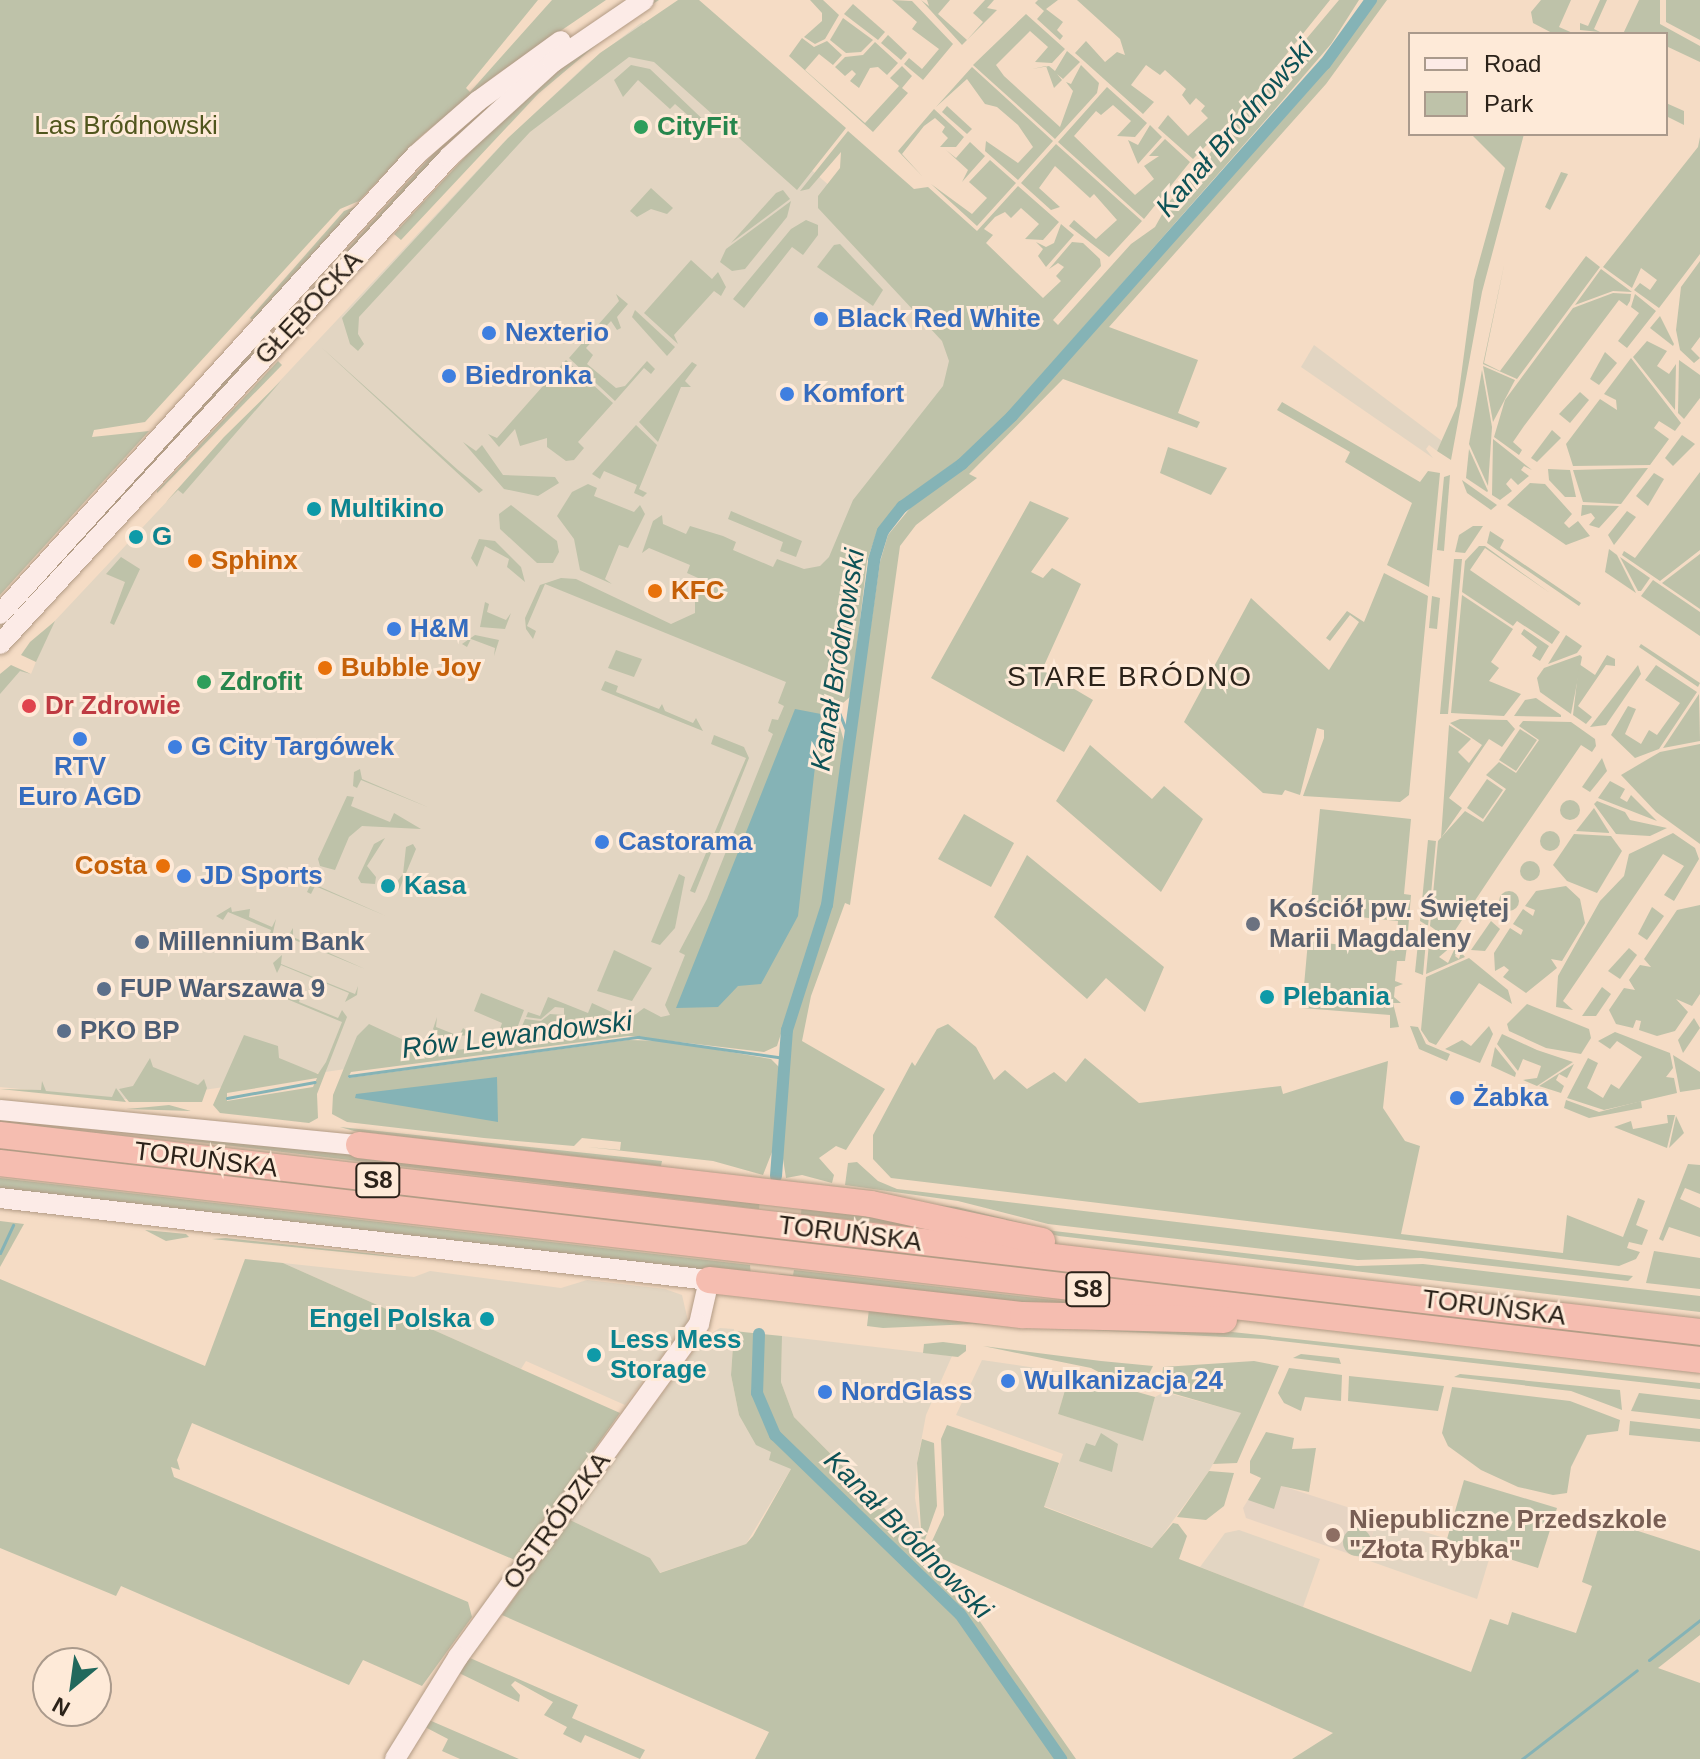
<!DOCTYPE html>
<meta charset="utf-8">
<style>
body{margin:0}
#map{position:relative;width:1700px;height:1759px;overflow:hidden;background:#f5dcc5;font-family:Arial,sans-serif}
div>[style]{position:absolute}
.commercial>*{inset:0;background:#e2d5c2}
.education>*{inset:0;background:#e6d4c3}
.green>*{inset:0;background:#bec2a9}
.round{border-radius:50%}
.water>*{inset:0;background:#85b3b6}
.stream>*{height:3px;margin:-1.5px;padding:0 1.5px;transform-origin:1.5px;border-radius:1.5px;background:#85b3b6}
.canal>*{height:12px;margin:-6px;padding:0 6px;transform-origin:6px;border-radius:6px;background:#85b3b6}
.roads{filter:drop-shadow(0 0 2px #b29b85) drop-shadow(0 0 2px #b29b85)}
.secondary>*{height:20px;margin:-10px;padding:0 10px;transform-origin:10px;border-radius:10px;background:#fcebe7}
.highway>*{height:26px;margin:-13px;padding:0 13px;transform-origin:13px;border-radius:13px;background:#f5bdb0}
.dots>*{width:22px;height:22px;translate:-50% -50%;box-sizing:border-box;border:4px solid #feead8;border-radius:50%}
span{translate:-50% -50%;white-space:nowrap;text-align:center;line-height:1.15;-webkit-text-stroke:6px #feead8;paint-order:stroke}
.shield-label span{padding:2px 6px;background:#feead8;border:2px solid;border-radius:6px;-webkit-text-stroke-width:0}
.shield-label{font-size:24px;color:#2b2219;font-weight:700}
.park-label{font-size:26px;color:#50561d}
.leisure-label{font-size:26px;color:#27864d;font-weight:700}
.left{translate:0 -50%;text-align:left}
.street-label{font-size:26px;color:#2b2219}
.shop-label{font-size:26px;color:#366cbe;font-weight:700}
.culture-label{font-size:26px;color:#0d838f;font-weight:700}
.right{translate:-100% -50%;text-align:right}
.food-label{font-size:26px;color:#c56008;font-weight:700}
.health-label{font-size:26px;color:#be3a42;font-weight:700}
.worship-label{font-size:26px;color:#5b616d;font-weight:700}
.service-label{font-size:26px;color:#4e5e75;font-weight:700}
.education-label{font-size:26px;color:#785e54;font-weight:700}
.water-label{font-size:28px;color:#0d5256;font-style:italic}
.neighbourhood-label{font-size:28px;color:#2b2219;letter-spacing:2px}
.legend{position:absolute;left:1408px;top:32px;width:260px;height:104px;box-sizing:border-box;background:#feead8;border:2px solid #aa9a8c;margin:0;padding:10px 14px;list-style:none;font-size:24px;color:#2b2219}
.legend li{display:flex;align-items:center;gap:16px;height:40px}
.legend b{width:40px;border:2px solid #aa9a8c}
.north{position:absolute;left:32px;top:1647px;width:80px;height:80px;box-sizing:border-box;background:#feead8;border:2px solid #aa9a8c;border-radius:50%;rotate:209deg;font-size:22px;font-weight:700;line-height:32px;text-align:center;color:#2b2219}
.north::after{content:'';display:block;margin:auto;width:28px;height:36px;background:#21685c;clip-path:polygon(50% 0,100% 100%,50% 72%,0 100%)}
</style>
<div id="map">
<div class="commercial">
<div style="clip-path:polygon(642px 22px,1021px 353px,885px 504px,849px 590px,809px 926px,665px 1022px,136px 1100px,0 1087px,0 692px,20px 670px,31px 674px,51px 625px,503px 143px,587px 64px)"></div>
<div style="clip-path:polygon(1314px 345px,1442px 441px,1437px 451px,1429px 445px,1426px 449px,1433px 458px,1301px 367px)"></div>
<div style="clip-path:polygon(283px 1263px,414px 1277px,430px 1271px,561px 1288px,587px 1280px,665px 1289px,682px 1295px,688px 1321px,625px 1405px,526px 1361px,521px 1369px)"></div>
<div style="clip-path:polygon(720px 1328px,734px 1329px,731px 1375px,739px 1415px,791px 1469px,746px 1544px,659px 1573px,649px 1558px,570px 1520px,703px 1338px)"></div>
<div style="clip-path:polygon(782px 1336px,952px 1356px,926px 1415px,917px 1463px,915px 1498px,923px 1547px,794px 1417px,781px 1382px)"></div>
<div style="clip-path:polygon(982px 1360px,1070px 1373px,1058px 1414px,1143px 1440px,1155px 1397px,1164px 1392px,1242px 1413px,1209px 1471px,1153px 1548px,1044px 1506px,1063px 1454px,956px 1415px)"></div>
<div style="clip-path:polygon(1378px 1517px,1491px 1553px,1477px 1599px,1364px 1559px)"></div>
<div style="clip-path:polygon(1239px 1530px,1320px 1559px,1303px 1607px,1200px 1567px,1225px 1533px)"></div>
</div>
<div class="education">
<div style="clip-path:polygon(1261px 1479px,1378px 1517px,1364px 1559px,1246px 1518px,1243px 1508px)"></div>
</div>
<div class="green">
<div style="clip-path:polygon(0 0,538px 0,466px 88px,470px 92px,552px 0,606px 0,496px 75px,420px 137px,359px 201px,340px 209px,145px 422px,94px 430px,92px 437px,149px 431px,0 595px)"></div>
<div style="clip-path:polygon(655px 0,659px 0,621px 24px,538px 94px,401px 240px,394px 234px,511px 107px,617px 24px)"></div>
<div style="clip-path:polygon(678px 0,699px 0,846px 128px,797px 190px,654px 62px,629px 57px,530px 132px,359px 317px,358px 334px,364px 344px,358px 351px,350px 344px,342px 318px,508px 138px,600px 53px)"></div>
<div style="clip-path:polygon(810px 0,823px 0,839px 15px,825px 39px,815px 44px,804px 37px,822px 21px,822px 13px)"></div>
<div style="clip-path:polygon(892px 0,912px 1px,953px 44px,923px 80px,904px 64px,909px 58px,922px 69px,939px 49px,912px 29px,917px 22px)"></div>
<div style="clip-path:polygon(921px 0,929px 6px,927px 0,950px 0,938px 14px,967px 40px,983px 22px,973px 13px,985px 0,994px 0,987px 8px,997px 10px,962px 45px)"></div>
<div style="clip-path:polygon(1038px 0,1058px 0,1046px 9px,1063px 22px,1057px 30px,1063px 36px,1060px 40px,1037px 19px,1044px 11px,1035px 3px)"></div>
<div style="clip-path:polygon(1077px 0,1330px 0,1244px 107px,1193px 159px,1158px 128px,1168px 115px,1188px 136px,1208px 118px,1201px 111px,1205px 106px,1196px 98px,1190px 105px,1182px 95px,1186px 89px,1165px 70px,1160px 75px,1146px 65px,1131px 85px,1154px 102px,1143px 114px,1075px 53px,1086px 41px,1105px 62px,1117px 52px,1125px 55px,1120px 39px)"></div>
<div style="clip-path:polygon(1339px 0,1359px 0,1331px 44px,1270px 115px,1002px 420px,965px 455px,897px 504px,877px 532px,867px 561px,851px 696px,835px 710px,844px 741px,822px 906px,777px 1046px,764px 1052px,628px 1036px,351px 1072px,348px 1078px,628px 1040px,666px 1041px,771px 1059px,781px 1069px,774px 1147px,763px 1175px,713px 1161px,588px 1147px,620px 1150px,621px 1142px,582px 1138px,574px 1146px,484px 1138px,347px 1122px,332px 1114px,333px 1095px,357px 1036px,369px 1024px,421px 1048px,444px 1052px,620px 1026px,644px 1008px,661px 1017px,670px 1015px,665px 1005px,685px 955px,679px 952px,707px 899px,773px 734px,768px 731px,772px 719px,778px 720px,784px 706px,778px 703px,786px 682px,545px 584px,527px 626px,536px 631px,533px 639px,526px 629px,525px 618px,540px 585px,561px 578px,576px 579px,671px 624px,695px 613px,695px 595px,707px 582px,687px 573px,690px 565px,649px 548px,642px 553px,653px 521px,662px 515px,663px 524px,686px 534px,690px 526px,723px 536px,736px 542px,733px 550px,773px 567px,777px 559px,804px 569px,820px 566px,829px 557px,853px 500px,943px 386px,949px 361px,942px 341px,818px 208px,818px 196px,840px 168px,841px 152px,809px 189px,800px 191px,848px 131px,914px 189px,928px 187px,977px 231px,1018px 186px,1059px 222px,1043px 240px,1025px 239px,1039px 224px,1021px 208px,1011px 218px,1005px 212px,995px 217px,984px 229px,993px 235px,986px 243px,1043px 298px,1061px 281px,1056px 276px,1064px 267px,1058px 263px,1049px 269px,1072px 242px,1083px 243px,1100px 259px,1101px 266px,1053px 320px,1058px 325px,1131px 244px,1155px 227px,1169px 202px)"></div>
<div style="clip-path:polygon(1377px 0,1387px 0,1326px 84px,1109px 327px,1198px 360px,1178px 413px,1200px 422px,1197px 428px,1063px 379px,969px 474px,977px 478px,916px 525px,900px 546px,850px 905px,845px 903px,811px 996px,802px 1041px,885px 1089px,846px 1150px,836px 1146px,819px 1158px,834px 1175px,832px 1183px,802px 1175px,786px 1178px,781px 1146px,790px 1034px,830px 908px,880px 562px,888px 535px,911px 507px,960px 472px,1010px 425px,1332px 63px)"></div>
<div style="clip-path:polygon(1541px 0,1571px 0,1559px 27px,1575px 34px,1554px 34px,1533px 23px,1531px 12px)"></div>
<div style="clip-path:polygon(1600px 0,1607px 0,1594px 29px,1600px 32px,1580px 30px,1580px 23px,1588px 26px)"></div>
<div style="clip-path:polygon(1639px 0,1660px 0,1660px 24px,1700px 46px,1700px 62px,1666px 46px,1666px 34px,1623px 34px)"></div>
<div style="clip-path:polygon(1666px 0,1700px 0,1700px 40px,1666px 22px)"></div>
<div style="clip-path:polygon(853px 4px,885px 32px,878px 40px,844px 14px)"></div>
<div style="clip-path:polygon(1026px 14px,1065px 49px,1052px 63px,1035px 62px,1048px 47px,1030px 31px,996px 65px,1004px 76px,1060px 127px,1073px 91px,1066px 82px,1071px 84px,1081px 65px,1099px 83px,1097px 93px,1055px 139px,973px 65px)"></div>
<div style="clip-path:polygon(843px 18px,873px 40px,861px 52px,846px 53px,830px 40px)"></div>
<div style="clip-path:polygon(888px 35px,907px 53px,901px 60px,881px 43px)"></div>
<div style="clip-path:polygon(802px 38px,814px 47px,827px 41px,842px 55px,833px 65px,819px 54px,805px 70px,865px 123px,899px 86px,890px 78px,902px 66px,912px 76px,902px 88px,908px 93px,873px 132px,789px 56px)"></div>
<div style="clip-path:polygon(875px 42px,898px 63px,887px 75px,878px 67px,870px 68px,859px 88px,850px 81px,856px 74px,852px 70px,845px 76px,835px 67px,845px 57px,863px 55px)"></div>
<div style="clip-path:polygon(1067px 51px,1080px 62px,1063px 79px,1057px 74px,1062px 80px,1054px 88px,1046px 66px,1032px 69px,1049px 66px,1055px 71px)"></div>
<div style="clip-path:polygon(631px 65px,650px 69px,714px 130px,698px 134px,694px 130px,698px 124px,675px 104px,670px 109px,638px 80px,623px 97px,614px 80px)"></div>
<div style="clip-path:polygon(972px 67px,1053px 141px,1018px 180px,985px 151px,986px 141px,1018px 163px,1033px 147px,1018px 125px,997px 107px,985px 104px,967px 79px,936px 107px)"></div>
<div style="clip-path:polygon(1107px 87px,1147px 123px,1135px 137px,1117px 136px,1131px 121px,1113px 105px,1101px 115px,1096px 111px,1074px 136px,1135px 195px,1154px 179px,1144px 166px,1159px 156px,1149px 156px,1165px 139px,1190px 162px,1144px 219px,1058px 142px)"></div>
<div style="clip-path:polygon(507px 90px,302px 304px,300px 302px,433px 154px)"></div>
<div style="clip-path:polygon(1666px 103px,1684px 111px,1684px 125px,1666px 116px)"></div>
<div style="clip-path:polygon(947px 106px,972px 129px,967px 134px,942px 112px)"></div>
<div style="clip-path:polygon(934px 109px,964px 137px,956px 147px,940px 147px,948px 138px,942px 132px,945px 127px,935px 118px,924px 126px,902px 154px,923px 177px,898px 151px)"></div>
<div style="clip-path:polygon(1150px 125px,1162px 137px,1138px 164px,1128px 140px,1138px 145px)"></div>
<div style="clip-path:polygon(1471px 134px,1524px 134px,1482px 292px,1451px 460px,1437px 451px,1457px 406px,1474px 280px,1505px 168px)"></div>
<div style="clip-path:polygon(1700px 137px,1700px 254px,1659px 308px,1634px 290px,1640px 283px,1650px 290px,1657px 280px,1641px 268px,1632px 288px,1603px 267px,1698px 147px)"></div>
<div style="clip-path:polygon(970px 142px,985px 156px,962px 182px,968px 170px,946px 150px,956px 158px)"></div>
<div style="clip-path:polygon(1056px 144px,1142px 221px,1109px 257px,1069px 226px,1074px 220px,1096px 239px,1117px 220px,1094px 194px,1090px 198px,1055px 166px,1039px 188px,1060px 207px,1051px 210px,1021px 183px)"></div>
<div style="clip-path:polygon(990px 160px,1016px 183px,977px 226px,931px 184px,972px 214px,987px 198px,969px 182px)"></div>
<div style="clip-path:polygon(1561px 172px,1568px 174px,1550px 210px,1545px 207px)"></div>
<div style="clip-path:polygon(651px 188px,673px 208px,667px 214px,651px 209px,637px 217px,630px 211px)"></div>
<div style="clip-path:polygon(783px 190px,790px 199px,731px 243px,776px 193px)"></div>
<div style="clip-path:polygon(791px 201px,787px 217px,745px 269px,732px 271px,720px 262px,726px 249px)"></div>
<div style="clip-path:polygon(357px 206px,254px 321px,250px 318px,344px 211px)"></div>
<div style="clip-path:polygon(806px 220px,818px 225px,818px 235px,803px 255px,792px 247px,744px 308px,733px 299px,791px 229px)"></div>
<div style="clip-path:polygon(1061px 224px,1074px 235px,1046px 267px,1038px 256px,1043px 249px,1036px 242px,1046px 247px,1054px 243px)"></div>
<div style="clip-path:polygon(840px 244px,883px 290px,873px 306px,817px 267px,834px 245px)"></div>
<div style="clip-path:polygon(1586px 256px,1600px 267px,1517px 379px,1483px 364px,1505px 261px,1484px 363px,1500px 371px)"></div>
<div style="clip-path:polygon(691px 260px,712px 279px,718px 272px,726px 287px,721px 296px,714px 291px,674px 335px,678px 344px,644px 313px)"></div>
<div style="clip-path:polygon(1700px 261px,1700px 337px,1691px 349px,1700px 358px,1694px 363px,1680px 350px,1676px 330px,1681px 287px)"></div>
<div style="clip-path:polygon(1601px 269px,1632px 292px,1613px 291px,1575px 305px)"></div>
<div style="clip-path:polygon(1613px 293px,1631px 294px,1630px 301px,1627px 306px,1619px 300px,1524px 426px,1513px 442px,1522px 450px,1519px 455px,1494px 437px,1505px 400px,1573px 308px)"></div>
<div style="clip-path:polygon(616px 294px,628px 304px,617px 317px,621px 328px,617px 330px,611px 321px,586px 348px,593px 355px,587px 364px,616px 388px,625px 386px,647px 361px,655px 369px,651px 374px,644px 368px,615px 401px,569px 358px,619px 301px)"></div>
<div style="clip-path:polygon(1635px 294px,1656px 311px,1627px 348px,1618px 341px,1639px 313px,1631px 307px)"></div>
<div style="clip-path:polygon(635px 310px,675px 347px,667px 356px,632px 317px)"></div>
<div style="clip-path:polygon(1660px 316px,1674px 344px,1673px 346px,1650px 328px)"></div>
<div style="clip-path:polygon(1647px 341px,1667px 351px,1657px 366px,1669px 374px,1676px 364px,1675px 410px,1633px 357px)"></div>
<div style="clip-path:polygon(258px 343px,264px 348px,30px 603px,24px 597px)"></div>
<div style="clip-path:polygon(321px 347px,458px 470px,483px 490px,479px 493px)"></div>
<div style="clip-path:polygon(1605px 352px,1617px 363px,1599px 385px,1590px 379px)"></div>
<div style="clip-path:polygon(1631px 358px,1681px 423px,1675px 431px,1659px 421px,1654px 428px,1669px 439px,1650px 465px,1573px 466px,1566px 444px,1600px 399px,1617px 410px,1616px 400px,1604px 394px)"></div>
<div style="clip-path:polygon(566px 360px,588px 381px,585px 387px,590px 382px,613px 403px,578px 442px,584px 448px,574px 460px,566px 461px,547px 447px,547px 438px,520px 446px,515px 429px,499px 447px,488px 434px,497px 438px)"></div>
<div style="clip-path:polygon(1679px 360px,1700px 375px,1700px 398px,1684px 419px,1678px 413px)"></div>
<div style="clip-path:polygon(278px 361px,282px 365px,157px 493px,157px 491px)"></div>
<div style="clip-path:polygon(692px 362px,697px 365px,685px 381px,691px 387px,681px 387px,658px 442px,639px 422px)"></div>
<div style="clip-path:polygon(1483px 366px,1515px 380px,1493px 422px)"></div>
<div style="clip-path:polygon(1482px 370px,1492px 427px,1488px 486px,1469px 444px)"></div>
<div style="clip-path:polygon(281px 381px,183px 494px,178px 490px,166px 502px,224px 437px)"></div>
<div style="clip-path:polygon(1580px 392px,1589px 400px,1570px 423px,1559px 414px)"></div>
<div style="clip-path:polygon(1282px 402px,1420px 482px,1428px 471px,1440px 473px,1429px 587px,1387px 565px,1412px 503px,1345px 462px,1350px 452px,1277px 410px)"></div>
<div style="clip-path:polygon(636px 425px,657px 445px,639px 489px,647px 493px,643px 497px,634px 493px,637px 485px,604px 471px,600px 479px,592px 474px)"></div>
<div style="clip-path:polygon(1552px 430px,1561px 438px,1537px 462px,1531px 458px)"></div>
<div style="clip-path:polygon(1682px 435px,1695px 444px,1673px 466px,1665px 458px)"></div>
<div style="clip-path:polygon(1493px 439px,1532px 470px,1524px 466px,1521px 470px,1529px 476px,1518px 485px,1511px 478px,1506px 484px,1512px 491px,1500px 500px,1492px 495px)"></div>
<div style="clip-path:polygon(463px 442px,476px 451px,482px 445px,503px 475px,555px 477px,559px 483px,538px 496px,504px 489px)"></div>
<div style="clip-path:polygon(1168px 447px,1227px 468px,1211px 495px,1160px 473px)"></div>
<div style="clip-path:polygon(1469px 449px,1488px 491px,1487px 492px,1466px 478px)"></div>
<div style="clip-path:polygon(1648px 468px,1621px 504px,1583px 502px,1573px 470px)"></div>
<div style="clip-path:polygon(1548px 469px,1570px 470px,1576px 497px,1565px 497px,1549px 480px)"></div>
<div style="clip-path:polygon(1700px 472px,1700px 550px,1660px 581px,1622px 555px,1624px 551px,1635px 558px)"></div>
<div style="clip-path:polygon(1654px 473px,1664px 479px,1648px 506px,1636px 496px)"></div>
<div style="clip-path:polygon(1450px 475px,1444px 551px,1437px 550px,1444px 477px)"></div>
<div style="clip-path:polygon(1462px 480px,1497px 505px,1491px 510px,1467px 493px)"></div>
<div style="clip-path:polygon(1530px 483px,1545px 484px,1572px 514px,1564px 523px,1569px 528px,1578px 521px,1590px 536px,1566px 545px,1507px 505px)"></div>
<div style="clip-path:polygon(588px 484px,597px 488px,594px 496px,634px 512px,640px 505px,645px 514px,628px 548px,619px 545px,605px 579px,612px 584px,580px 570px,574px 539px,557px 516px,572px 492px)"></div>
<div style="clip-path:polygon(1030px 501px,1069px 518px,1031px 572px,1043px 578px,1052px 568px,1081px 584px,1042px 670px,1093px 700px,1064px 752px,931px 678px)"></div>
<div style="clip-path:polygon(511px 505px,557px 541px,559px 552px,553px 563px,537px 563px,500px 529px,499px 514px)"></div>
<div style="clip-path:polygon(1582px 505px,1619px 506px,1599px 528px,1589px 525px,1595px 518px,1591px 513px,1581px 516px)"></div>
<div style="clip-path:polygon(731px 511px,802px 541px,796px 557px,780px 551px,783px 542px,728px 519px)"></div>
<div style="clip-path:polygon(1627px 511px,1636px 517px,1614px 545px,1608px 535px)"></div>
<div style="clip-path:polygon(1473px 526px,1483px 526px,1465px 553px,1455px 552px,1459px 535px)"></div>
<div style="clip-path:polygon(1490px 531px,1504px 540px,1500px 548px,1581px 603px,1579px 606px,1487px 543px)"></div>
<div style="clip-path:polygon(479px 539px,495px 541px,521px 567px,525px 582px,507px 567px,509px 559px,485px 546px,477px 567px,471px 558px)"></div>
<div style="clip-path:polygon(1479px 546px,1485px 546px,1550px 593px,1485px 548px,1470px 570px,1560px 632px,1552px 644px,1517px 621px,1513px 626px,1462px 592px,1465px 561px)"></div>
<div style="clip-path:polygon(1609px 549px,1617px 555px,1636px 593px,1605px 572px)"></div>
<div style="clip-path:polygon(1700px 554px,1700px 609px,1662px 583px)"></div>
<div style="clip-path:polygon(121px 557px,140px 569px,114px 625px,110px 623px,125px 582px,106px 574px)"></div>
<div style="clip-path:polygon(1620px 557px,1650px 578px,1641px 591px,1638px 591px)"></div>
<div style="clip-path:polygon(1454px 559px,1462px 559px,1448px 714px,1440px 714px)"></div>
<div style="clip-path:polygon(1384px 573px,1428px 596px,1409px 795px,1400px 802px,1303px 796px,1324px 738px,1324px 730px,1317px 728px,1300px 795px,1285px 790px,1282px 795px,1263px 793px,1184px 722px,1251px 598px,1329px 670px,1359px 622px,1350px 615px,1330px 641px,1326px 638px,1347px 611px,1364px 622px)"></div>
<div style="clip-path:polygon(1653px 580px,1700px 612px,1700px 636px,1641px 596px)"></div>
<div style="clip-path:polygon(1462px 595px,1513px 629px,1491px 662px,1499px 668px,1489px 681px,1521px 694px,1504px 716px,1451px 713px)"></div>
<div style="clip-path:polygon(1432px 596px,1440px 598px,1437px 629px,1429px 628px)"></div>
<div style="clip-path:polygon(485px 602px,489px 604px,487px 612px,506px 620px,511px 613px,505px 629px,480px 627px)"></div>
<div style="clip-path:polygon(55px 621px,36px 662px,21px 655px,30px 642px)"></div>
<div style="clip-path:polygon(1524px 629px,1549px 646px,1540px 661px,1532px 656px,1537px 647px,1521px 634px)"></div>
<div style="clip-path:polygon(475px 635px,499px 640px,494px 656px,495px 648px,471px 639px,467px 647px,462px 644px)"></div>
<div style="clip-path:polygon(1566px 635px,1582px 646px,1577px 653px,1548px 664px)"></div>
<div style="clip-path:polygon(1641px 644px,1700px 683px,1698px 687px,1639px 647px)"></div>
<div style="clip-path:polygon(616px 650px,642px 659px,634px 677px,608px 668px)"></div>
<div style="clip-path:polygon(1580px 655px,1582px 657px,1571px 714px,1540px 692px,1537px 678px,1544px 668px)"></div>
<div style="clip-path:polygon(1607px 655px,1615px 659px,1615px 666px,1606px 665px,1578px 706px,1592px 717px,1586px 724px,1573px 715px,1579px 664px,1595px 675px)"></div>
<div style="clip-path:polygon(11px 665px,31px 674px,20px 671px,0 694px,0 674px)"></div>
<div style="clip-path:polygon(1638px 665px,1641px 674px,1606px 725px,1590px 727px)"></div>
<div style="clip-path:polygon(1656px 665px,1697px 692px,1659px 749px,1635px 758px,1611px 735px,1628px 706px,1636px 709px,1625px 734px,1641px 744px,1649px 730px,1657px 735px,1680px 703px,1645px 680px)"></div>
<div style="clip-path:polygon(605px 681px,618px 686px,616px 692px,659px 709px,662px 704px,665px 711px,693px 723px,696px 718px,703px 731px,601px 690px)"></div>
<div style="clip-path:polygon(1699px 694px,1700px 741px,1663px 748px)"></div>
<div style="clip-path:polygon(1536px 698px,1561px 715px,1561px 717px,1514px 716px,1525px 700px)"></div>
<div style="clip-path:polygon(1460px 719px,1507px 720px,1515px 729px,1502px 747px,1489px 739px,1449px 798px,1462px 808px,1441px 838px,1449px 725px,1471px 739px,1458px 752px,1469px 763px,1482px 745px,1450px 723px)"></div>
<div style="clip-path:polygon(1523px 721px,1571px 722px,1595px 739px,1596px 746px,1592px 752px,1581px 745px,1500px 863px,1452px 935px,1463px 942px,1459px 947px,1430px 926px,1438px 841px,1465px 811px,1483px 822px,1506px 789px,1486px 775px,1499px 762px,1516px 773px,1539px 740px,1519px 726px)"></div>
<div style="clip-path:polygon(1520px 729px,1537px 740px,1516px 771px,1499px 760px)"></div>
<div style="clip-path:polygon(714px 735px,744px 747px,749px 758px,695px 893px,690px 891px,746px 758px,711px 744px)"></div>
<div style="clip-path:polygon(1700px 744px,1700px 844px,1656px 812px,1621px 775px,1660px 752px)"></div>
<div style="clip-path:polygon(1090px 745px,1152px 799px,1164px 786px,1203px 819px,1161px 892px,1056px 801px)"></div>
<div style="clip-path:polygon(1602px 758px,1607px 771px,1590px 792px,1582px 787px)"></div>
<div style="clip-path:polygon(360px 769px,362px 779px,430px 808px,361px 780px,357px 788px,353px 786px,354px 772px)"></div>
<div style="clip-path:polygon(1487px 779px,1503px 790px,1483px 819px,1467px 808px)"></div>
<div style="clip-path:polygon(1610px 781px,1625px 789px,1620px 798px,1627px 802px,1631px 795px,1657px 821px,1598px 798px)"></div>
<div style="clip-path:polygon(347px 796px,354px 797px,351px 806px,390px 822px,394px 813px,421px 829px,362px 826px,349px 837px,335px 870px,320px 866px,318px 859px)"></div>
<div class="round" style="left:1560px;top:800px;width:20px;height:20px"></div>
<div style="clip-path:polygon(1597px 801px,1625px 812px,1630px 820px,1667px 828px,1650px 836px,1616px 834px,1594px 804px)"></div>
<div style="clip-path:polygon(1594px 808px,1609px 832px,1609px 833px,1576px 831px)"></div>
<div style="clip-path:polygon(1320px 809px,1411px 819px,1404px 894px,1411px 895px,1408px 931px,1397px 934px,1398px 921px,1310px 912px)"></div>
<div style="clip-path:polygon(964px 814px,1014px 843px,991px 887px,938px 859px)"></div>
<div class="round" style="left:1540px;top:831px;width:20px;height:20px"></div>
<div style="clip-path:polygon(1673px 833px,1695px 848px,1699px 859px,1674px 901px,1664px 895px,1684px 866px,1663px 854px,1563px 1001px,1573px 1010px,1556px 1007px,1558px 976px,1600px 901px,1624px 876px,1629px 854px)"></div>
<div style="clip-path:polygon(1574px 834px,1611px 836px,1622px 851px,1597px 893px,1567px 881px,1553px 865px)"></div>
<div style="clip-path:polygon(385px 838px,367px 866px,376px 877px,375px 884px,361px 883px,358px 878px,374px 844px)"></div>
<div style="clip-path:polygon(1428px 840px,1436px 841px,1428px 926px,1420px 921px)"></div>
<div style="clip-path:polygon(413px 844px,416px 849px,399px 890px,384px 893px,383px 886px,391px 889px,403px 874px,406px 847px)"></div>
<div style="clip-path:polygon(1027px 855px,1164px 967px,1145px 1012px,1106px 978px,1087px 999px,994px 917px)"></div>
<div class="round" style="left:1520px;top:861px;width:20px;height:20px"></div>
<div style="clip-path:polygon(679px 874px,685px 877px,675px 928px,660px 945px,651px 942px)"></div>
<div style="clip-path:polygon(315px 875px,316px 885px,386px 916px,315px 886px,311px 894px,307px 892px)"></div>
<div style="clip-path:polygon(1566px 886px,1580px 899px,1585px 923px,1562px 961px,1551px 959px,1557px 968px,1526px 993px,1503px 977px,1509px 970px,1504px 966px,1495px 971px,1494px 953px,1510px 928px,1521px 935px,1523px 930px,1513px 924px,1523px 909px,1533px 916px,1535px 910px,1525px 906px,1536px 891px)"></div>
<div class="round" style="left:1499px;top:891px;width:20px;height:20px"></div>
<div style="clip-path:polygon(1700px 905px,1700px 994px,1692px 1006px,1676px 999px,1688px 1012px,1675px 1031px,1657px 1036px,1639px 1030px,1641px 1021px,1636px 1020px,1633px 1028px,1616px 1024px,1609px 1010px,1624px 988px,1635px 990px,1629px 980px,1640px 965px,1651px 967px,1644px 959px,1677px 910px)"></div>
<div style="clip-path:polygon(231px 907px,232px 912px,250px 909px,249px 917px,272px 927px,276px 919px,272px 937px,268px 939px,271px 930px,228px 912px,223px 920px,216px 916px)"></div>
<div style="clip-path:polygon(1652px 907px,1664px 916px,1647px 940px,1638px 934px)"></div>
<div style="clip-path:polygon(1491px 921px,1500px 929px,1485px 951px,1471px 950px)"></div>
<div style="clip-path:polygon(1420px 924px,1427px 929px,1423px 975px,1415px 972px)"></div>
<div style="clip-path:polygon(293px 928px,293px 937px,365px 969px,292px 939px,288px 947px,283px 945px)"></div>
<div style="clip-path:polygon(1430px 933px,1452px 946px,1439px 957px,1448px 963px,1455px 948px,1459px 951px,1455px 956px,1459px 959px,1461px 952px,1465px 957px,1426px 974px)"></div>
<div style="clip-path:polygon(1308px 941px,1395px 951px,1397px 941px,1407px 946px,1405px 961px,1397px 961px,1395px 981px,1403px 984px,1395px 987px,1394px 997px,1401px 1003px,1393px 1003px,1399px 1027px,1390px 1028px,1390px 1015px,1302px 1008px)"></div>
<div style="clip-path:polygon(1629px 948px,1637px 955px,1620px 979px,1608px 971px)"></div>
<div style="clip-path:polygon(614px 950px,652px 968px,632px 1001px,597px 991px)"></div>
<div style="clip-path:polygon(282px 955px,281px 964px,350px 992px,355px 994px,358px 986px,357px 995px,345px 1002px,349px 993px,281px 965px,277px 973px,273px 963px)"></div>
<div style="clip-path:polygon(1469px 958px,1508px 990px,1512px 1004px,1479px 983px,1436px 1045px,1429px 1042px,1421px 1030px,1426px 977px)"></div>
<div style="clip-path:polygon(evenodd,274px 982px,271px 990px,287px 997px,290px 989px,302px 993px,299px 1002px,338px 1018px,342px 1010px,347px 1017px,317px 1094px,318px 1118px,309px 1123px,220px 1113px,213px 1105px,244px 1035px,278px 1046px,279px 1058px,318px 1074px,326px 1062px,342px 1022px,270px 992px,263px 998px,262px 988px,274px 982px,317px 1078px,313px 1087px,227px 1101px,227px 1093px,317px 1078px)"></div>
<div style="clip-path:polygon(1602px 987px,1611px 994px,1596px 1016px,1582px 1016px)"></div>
<div style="clip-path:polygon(481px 993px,524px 1010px,516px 1031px,499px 1032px,502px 1023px,474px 1011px)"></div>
<div style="clip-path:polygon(548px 997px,588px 1013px,592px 1003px,616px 1014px,520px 1031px,525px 1019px,541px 1021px,550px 1014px,564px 1015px,564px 1008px,555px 1007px,541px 1019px,526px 1017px,528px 1012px,540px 1016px)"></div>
<div style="clip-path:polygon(1527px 1004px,1589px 1029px,1591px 1038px,1581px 1054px,1546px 1048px,1509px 1031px,1507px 1024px)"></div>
<div style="clip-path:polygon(437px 1017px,436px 1027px,459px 1036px,463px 1028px,472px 1035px,440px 1037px,433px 1029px)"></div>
<div style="clip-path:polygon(1694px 1018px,1700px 1028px,1683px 1053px,1678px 1040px)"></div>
<div style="clip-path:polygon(948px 1024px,976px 1047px,994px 1080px,1005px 1070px,1027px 1089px,1054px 1072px,1066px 1082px,1085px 1058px,1139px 1103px,1281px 1086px,1283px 1094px,1388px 1061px,1383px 1108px,1405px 1141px,1420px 1146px,1401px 1234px,1563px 1253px,1567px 1215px,1623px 1237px,1638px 1198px,1645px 1201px,1636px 1225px,1648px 1230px,1642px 1245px,1629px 1242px,1627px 1248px,1640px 1252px,1636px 1259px,1619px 1266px,891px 1178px,873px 1159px,873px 1135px,912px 1062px,915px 1066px,937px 1029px)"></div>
<div style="clip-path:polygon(1410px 1026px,1418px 1027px,1426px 1044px,1450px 1054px,1447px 1061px,1419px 1049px)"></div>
<div style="clip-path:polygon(1489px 1026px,1493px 1034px,1480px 1063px,1445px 1049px,1462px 1040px,1471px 1046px)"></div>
<div style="clip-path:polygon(1615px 1032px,1670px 1053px,1673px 1068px,1666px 1077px,1674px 1078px,1677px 1093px,1604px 1110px,1567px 1098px,1588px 1058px,1598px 1063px,1587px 1088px,1603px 1098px,1611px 1084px,1619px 1089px,1642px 1057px,1617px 1041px,1610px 1049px,1598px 1041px)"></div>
<div style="clip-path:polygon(1502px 1034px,1537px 1050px,1573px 1062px,1537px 1086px,1523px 1080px,1537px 1078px,1541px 1066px,1523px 1059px,1518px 1071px,1497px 1044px)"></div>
<div style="clip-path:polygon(1495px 1047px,1516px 1073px,1515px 1077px,1491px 1066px)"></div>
<div style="clip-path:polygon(1673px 1055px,1700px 1072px,1700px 1089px,1680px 1092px)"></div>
<div style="clip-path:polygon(150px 1058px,153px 1067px,198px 1085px,204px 1079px,207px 1088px,202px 1102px,129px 1102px,119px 1089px,133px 1086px)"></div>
<div style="clip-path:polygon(1574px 1064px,1567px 1078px,1559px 1074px,1556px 1080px,1564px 1086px,1561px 1093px,1539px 1086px)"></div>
<div style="clip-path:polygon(42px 1081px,46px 1091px,112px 1097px,116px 1088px,126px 1102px,0 1089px,41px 1090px)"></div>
<div style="clip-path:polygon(1566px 1100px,1599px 1112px,1641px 1101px,1642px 1108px,1589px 1118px,1564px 1108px)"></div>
<div style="clip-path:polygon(169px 1105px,191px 1111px,126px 1109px,149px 1107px)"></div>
<div style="clip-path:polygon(1667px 1115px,1675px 1115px,1667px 1148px,1614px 1127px,1631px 1121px,1633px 1129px,1668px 1123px)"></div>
<div style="clip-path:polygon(1676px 1116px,1684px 1133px,1669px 1148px)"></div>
<div style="clip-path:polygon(0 1118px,215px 1136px,760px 1199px,759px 1209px)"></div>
<div style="clip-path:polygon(340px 1127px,662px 1161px,661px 1166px,354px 1131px)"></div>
<div style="clip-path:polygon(0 1147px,1700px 1343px,1700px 1348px,0 1152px)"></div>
<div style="clip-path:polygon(857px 1162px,878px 1181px,897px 1189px,1633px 1276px,1628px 1281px,1421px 1258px,1358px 1260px,1048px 1224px,958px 1201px,845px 1185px,848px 1163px)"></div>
<div style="clip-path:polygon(1688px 1164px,1700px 1165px,1700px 1194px,1685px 1188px,1680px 1199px,1700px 1208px,1700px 1237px,1669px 1227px,1663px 1241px,1659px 1239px)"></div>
<div style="clip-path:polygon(0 1178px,750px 1265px,751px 1275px,0 1189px)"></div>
<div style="clip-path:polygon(908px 1202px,957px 1207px,1054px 1231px,1357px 1266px,1423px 1264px,1700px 1296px,1700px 1312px,1059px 1236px)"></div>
<div style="clip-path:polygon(802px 1203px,938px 1229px,801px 1214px)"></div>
<div style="clip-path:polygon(0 1221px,24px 1224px,0 1267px)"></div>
<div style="clip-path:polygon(145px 1230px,186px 1234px,189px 1237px,166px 1241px)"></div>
<div style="clip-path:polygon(226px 1238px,367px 1253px,423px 1260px,212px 1239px)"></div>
<div style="clip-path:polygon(1654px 1251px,1700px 1258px,1700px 1289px,1646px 1283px)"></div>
<div style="clip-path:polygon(245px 1259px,283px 1263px,620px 1413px,515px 1560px,192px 1423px,177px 1460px,180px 1470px,171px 1467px,174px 1477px,468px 1602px,472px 1617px,422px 1686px,363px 1660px,349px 1685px,121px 1586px,116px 1596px,0 1548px,0 1279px,205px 1366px)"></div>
<div style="clip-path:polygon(794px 1270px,1157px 1312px,1065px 1311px,779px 1279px,779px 1274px,793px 1275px)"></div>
<div style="clip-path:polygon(869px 1309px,1232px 1332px,1700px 1383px,1700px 1389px,1264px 1339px,972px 1324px,883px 1328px,867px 1326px)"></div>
<div style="clip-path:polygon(734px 1331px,782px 1336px,781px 1382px,794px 1417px,922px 1546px,917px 1463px,922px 1439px,934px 1443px,937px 1506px,918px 1559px,979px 1620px,1076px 1759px,755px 1759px,769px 1732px,502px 1615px,570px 1520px,650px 1558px,660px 1573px,746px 1544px,753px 1536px,791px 1469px,769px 1460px,771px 1452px,756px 1445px,739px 1415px,731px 1375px)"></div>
<div style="clip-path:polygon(943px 1342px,966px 1345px,966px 1351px,958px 1357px,923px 1353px,924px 1344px)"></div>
<div style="clip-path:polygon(983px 1346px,1101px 1361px,1153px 1366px,1145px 1382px,1110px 1378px,1091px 1368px)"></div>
<div style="clip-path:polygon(1301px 1354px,1339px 1358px,1341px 1364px,1293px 1358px)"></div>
<div style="clip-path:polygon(1254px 1361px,1279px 1366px,1237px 1463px,1213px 1464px,1241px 1413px,1161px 1390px,1163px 1367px)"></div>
<div style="clip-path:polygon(1289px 1368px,1342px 1375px,1341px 1401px,1305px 1397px,1301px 1411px,1284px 1403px,1278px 1393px)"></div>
<div style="clip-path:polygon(1070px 1373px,1155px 1397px,1143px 1441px,1058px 1414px)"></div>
<div style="clip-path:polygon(1460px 1374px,1620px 1390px,1622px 1410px,1571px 1391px,1454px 1377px)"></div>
<div style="clip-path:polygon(1349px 1376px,1444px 1386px,1438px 1411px,1348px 1401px)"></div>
<div style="clip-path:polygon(1452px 1387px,1570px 1401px,1620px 1420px,1618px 1431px,1587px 1435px,1571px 1467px,1567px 1493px,1553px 1495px,1518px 1487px,1481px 1470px,1448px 1446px,1442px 1433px)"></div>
<div style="clip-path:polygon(1639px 1393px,1700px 1400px,1700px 1419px,1631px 1411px)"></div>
<div style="clip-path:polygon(1630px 1421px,1700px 1429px,1700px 1442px,1629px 1435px)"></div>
<div style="clip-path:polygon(947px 1425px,1059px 1463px,1044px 1507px,1152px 1548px,1173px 1523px,1178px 1524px,1187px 1536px,1179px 1559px,1471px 1672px,1490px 1619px,1508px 1625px,1512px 1612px,1576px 1633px,1592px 1586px,1582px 1582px,1601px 1519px,1700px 1551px,1700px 1635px,1658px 1668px,1700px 1683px,1700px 1759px,1292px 1759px,1333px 1733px,927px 1552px,944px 1515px,941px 1439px)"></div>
<div style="clip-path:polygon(1266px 1432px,1294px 1438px,1292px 1449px,1316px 1448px,1309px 1492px,1281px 1486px,1274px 1509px,1248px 1500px,1261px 1478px,1250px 1473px,1250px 1461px)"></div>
<div style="clip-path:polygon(1101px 1433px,1118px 1444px,1112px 1472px,1079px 1461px,1086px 1443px,1095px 1446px)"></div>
<div style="clip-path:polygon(1209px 1471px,1234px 1473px,1224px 1506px,1206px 1520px,1177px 1517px)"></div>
<div style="clip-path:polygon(1464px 1480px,1557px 1508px,1538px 1568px,1447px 1539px)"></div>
<div class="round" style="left:1343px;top:1528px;width:28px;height:28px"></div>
<div style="clip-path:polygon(470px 1658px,578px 1705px,572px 1718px,645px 1750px,640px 1759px,585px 1735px,581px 1743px,563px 1734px,567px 1727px,544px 1715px,553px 1702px,515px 1681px,511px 1685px,520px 1695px,519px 1702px,459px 1673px)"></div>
<div style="clip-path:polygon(429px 1720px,519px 1759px,460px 1759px,442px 1751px,448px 1739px,425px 1727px)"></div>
</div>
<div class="water">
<div style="clip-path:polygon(795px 709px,821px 714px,798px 916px,761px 984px,738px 986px,718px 1007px,676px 1008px)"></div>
<div style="clip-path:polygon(497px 1077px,498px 1122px,355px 1098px,356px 1094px)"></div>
</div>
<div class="stream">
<div style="left:838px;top:710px;width:32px;rotate:68deg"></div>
<div style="left:349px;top:1076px;width:292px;rotate:-7.7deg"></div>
<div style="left:638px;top:1037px;width:148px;rotate:8.2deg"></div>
<div style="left:227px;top:1098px;width:89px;rotate:-10.3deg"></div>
<div style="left:0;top:1253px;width:31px;rotate:-65deg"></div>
<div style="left:1649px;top:1660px;width:65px;rotate:-38.1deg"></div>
<div style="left:1522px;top:1759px;width:145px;rotate:-37.7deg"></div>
</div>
<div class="canal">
<div style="left:776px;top:1176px;width:146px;rotate:-85.7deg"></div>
<div style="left:787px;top:1030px;width:131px;rotate:-72.3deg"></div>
<div style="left:827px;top:905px;width:348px;rotate:-82.2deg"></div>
<div style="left:874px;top:560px;width:30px;rotate:-73deg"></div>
<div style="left:883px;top:531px;width:31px;rotate:-52deg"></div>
<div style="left:902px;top:507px;width:74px;rotate:-35.6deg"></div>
<div style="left:962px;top:464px;width:69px;rotate:-43.8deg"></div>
<div style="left:1012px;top:416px;width:471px;rotate:-48.4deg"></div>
<div style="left:1325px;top:64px;width:79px;rotate:-54.3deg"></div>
<div style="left:759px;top:1334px;width:59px;rotate:91.9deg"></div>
<div style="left:757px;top:1393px;width:46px;rotate:66.8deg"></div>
<div style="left:775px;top:1435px;width:257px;rotate:44.1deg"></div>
<div style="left:960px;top:1614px;width:177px;rotate:55.1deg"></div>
</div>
<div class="roads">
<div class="secondary">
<div style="left:0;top:614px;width:619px;rotate:-47.81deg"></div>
<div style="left:416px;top:155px;width:82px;rotate:-41.1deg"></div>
<div style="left:478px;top:101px;width:102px;rotate:-35.9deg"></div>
<div style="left:0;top:644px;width:662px;rotate:-47.32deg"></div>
<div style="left:449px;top:157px;width:141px;rotate:-42.4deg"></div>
<div style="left:553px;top:62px;width:110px;rotate:-34.3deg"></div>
<div style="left:0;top:1110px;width:361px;rotate:5.6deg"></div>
<div style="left:0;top:1198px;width:714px;rotate:6.6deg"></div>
<div style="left:709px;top:1280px;width:45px;rotate:102.8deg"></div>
<div style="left:699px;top:1324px;width:411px;rotate:125.9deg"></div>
<div style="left:458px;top:1657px;width:120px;rotate:121.7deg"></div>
</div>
<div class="highway">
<div style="left:0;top:1135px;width:1711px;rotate:6.61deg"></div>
<div style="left:359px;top:1145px;width:515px;rotate:6.57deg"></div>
<div style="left:871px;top:1204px;width:175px;rotate:12.2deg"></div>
<div style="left:0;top:1163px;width:1711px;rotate:6.61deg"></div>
<div style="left:709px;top:1280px;width:316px;rotate:6.4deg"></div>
<div style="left:1023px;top:1315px;width:201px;rotate:1.4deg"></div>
</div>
</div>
<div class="dots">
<div style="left:641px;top:127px;background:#2e9e5b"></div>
<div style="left:821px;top:319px;background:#3f7fe0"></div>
<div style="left:489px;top:333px;background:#3f7fe0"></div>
<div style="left:449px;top:376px;background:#3f7fe0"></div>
<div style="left:787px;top:394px;background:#3f7fe0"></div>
<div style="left:314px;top:509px;background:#0f9aa8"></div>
<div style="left:136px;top:537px;background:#0f9aa8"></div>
<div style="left:195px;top:561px;background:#e8710a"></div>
<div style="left:655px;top:591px;background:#e8710a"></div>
<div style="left:394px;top:629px;background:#3f7fe0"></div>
<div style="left:325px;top:668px;background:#e8710a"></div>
<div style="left:204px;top:682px;background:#2e9e5b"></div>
<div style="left:29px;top:706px;background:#e0444e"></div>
<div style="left:80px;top:739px;background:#3f7fe0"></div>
<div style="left:175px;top:747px;background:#3f7fe0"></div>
<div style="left:602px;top:842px;background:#3f7fe0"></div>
<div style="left:163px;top:866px;background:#e8710a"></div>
<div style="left:184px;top:876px;background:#3f7fe0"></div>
<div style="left:388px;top:886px;background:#0f9aa8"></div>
<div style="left:1253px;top:924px;background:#6b7280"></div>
<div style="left:142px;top:942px;background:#5c6f8a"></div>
<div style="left:104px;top:989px;background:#5c6f8a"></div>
<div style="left:1267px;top:997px;background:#0f9aa8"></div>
<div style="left:64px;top:1031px;background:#5c6f8a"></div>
<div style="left:1457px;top:1098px;background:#3f7fe0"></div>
<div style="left:487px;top:1319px;background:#0f9aa8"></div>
<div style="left:594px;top:1355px;background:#0f9aa8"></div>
<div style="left:1008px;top:1381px;background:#3f7fe0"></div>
<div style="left:825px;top:1392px;background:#3f7fe0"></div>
<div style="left:1333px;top:1535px;background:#8d6e63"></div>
</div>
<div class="shield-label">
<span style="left:378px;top:1180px">S8</span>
<span style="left:1088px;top:1289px">S8</span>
</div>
<div class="park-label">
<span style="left:126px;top:126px">Las Bródnowski</span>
</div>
<div class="leisure-label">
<span class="left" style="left:657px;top:127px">CityFit</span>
<span class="left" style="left:220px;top:682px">Zdrofit</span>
</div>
<div class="street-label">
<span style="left:309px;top:308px;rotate:-47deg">GŁĘBOCKA</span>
<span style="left:206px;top:1160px;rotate:7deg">TORUŃSKA</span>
<span style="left:850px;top:1234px;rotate:7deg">TORUŃSKA</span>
<span style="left:1494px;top:1308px;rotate:7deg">TORUŃSKA</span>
<span style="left:557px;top:1521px;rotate:-54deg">OSTRÓDZKA</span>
</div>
<div class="shop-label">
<span class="left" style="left:837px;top:319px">Black Red White</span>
<span class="left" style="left:505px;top:333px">Nexterio</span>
<span class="left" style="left:465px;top:376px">Biedronka</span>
<span class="left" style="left:803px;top:394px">Komfort</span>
<span class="left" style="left:410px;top:629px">H&amp;M</span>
<span class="left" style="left:191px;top:747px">G City Targówek</span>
<span style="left:80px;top:782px">RTV<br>Euro AGD</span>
<span class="left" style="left:618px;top:842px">Castorama</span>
<span class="left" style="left:200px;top:876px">JD Sports</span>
<span class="left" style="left:1473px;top:1098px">Żabka</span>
<span class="left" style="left:1024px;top:1381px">Wulkanizacja 24</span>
<span class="left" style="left:841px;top:1392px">NordGlass</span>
</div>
<div class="culture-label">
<span class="left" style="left:330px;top:509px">Multikino</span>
<span class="left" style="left:152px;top:537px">G</span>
<span class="left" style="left:404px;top:886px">Kasa</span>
<span class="left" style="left:1283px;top:997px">Plebania</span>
<span class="right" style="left:471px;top:1319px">Engel Polska</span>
<span class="left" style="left:610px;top:1355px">Less Mess<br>Storage</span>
</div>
<div class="food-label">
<span class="left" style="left:211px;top:561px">Sphinx</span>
<span class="left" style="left:671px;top:591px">KFC</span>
<span class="left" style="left:341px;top:668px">Bubble Joy</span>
<span class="right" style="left:147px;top:866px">Costa</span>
</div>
<div class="health-label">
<span class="left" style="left:45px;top:706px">Dr Zdrowie</span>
</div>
<div class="worship-label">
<span class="left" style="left:1269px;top:924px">Kościół pw. Świętej<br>Marii Magdaleny</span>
</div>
<div class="service-label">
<span class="left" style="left:158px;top:942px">Millennium Bank</span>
<span class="left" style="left:120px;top:989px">FUP Warszawa 9</span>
<span class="left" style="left:80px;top:1031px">PKO BP</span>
</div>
<div class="education-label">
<span class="left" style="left:1349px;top:1535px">Niepubliczne Przedszkole<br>"Złota Rybka"</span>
</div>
<div class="water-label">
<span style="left:1235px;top:128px;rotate:-49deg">Kanał Bródnowski</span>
<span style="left:838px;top:660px;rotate:-81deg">Kanał Bródnowski</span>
<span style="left:517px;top:1035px;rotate:-7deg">Rów Lewandowski</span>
<span style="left:908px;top:1535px;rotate:45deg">Kanał Bródnowski</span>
</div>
<div class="neighbourhood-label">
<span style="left:1130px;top:677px">STARE BRÓDNO</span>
</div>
<ul class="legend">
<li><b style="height:10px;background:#fcebe7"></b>Road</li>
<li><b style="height:22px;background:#bec2a9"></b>Park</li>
</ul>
<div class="north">N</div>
</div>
